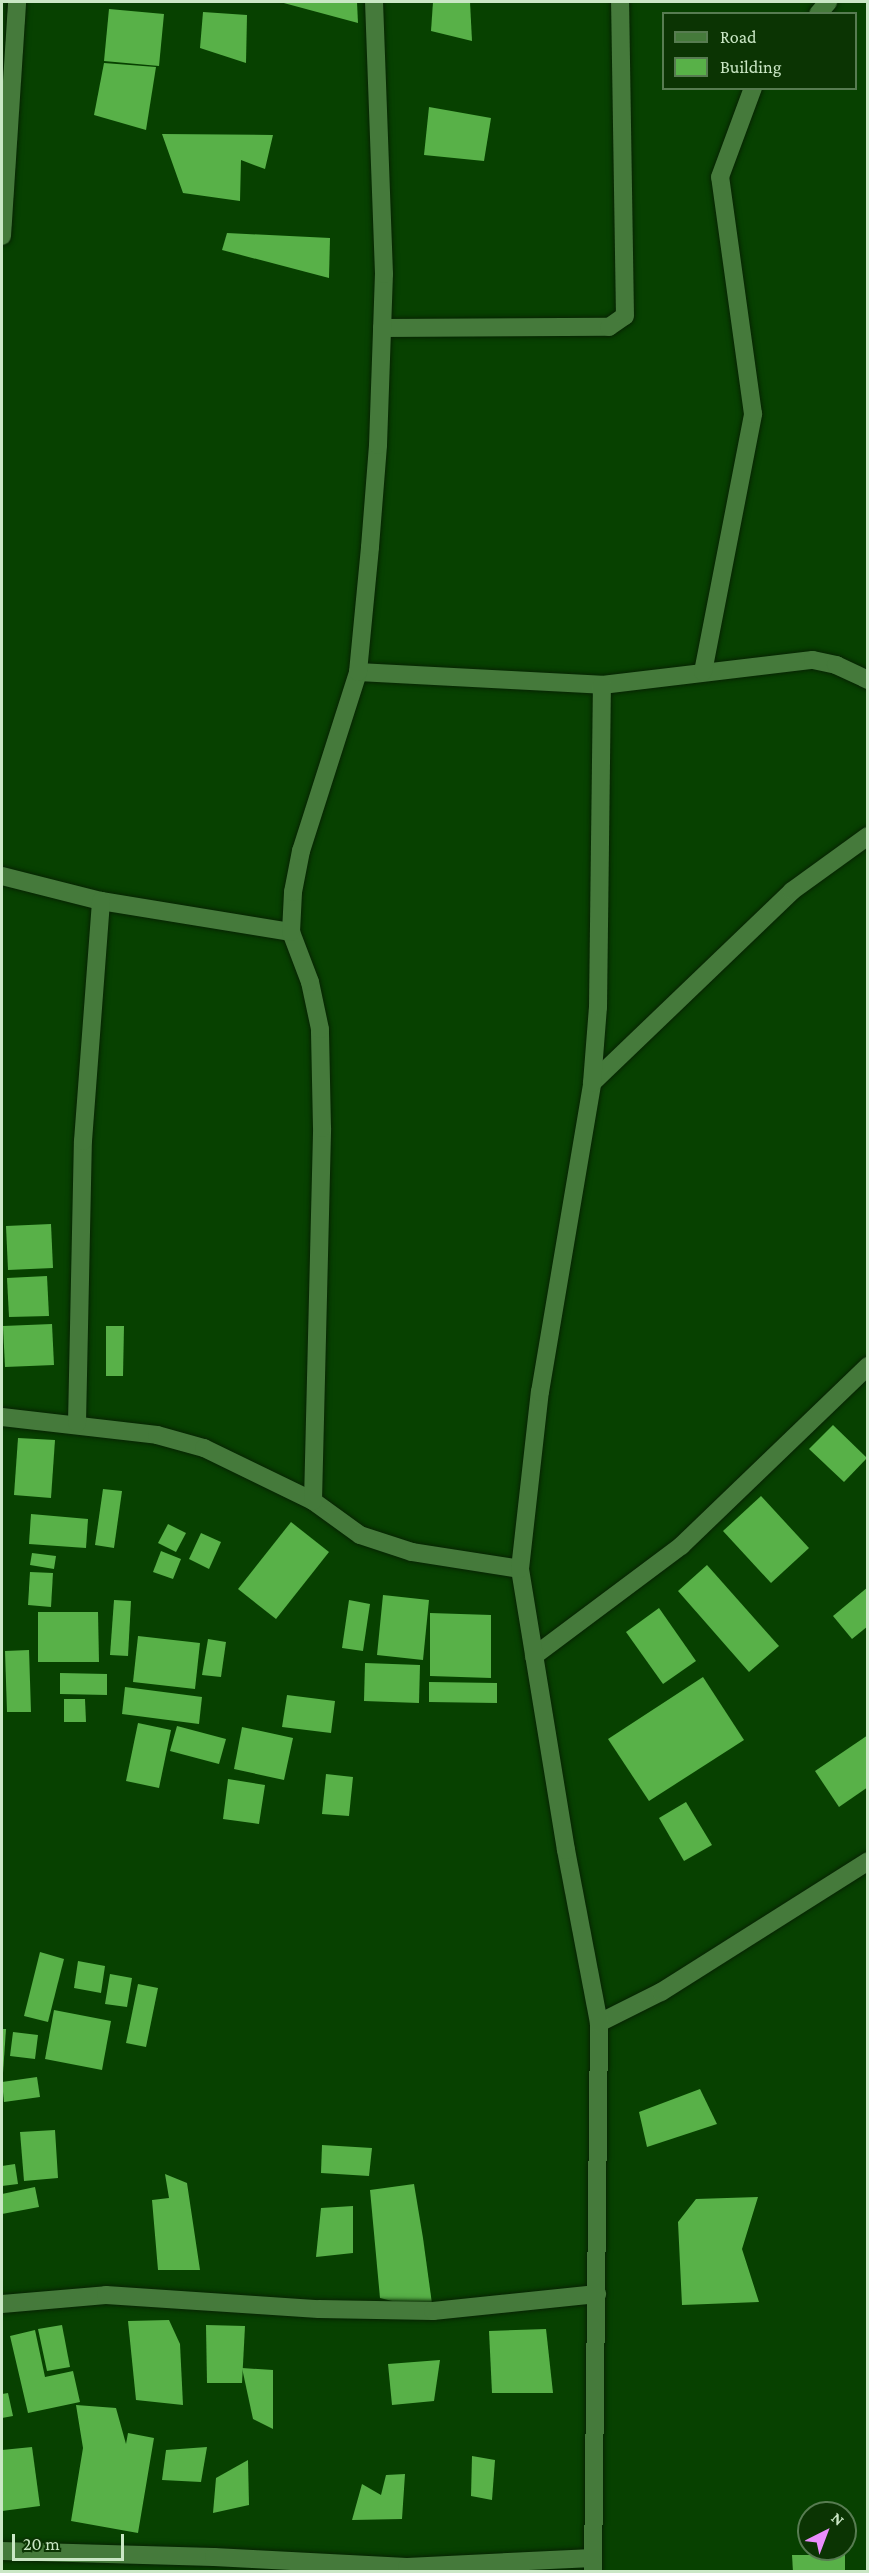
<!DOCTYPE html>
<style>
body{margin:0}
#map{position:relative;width:869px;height:2573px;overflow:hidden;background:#074100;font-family:"Crimson Pro",serif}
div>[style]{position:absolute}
.building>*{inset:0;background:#58b148}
.roads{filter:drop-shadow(0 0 2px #072303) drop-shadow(0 0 2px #072303)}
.minor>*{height:18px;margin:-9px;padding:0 9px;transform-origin:9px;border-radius:9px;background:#457a3b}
span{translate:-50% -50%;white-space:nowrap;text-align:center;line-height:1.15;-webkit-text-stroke:6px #0b3403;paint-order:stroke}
.frame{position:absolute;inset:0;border:3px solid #cae7c5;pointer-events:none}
.legend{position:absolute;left:662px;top:12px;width:195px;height:78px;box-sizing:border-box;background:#0b3403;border:2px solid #577c51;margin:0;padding:8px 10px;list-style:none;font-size:18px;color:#cae7c5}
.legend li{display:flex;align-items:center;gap:12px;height:30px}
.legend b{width:30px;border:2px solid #577c51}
.north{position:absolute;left:797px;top:2501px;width:60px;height:60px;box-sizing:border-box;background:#0b3403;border:2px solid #577c51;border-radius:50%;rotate:42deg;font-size:16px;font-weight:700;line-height:24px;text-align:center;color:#cae7c5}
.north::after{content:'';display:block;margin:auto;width:21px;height:27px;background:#ea8dfd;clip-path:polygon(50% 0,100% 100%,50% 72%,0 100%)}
.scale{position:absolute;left:12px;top:2534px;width:112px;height:27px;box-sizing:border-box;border:3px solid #cae7c5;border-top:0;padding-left:8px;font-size:18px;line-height:21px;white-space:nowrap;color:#cae7c5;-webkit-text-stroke:4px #0b3403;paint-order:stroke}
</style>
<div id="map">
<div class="building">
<div style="clip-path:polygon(280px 2px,357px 2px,358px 23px)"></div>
<div style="clip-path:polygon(433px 2px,470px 2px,472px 41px,431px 31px)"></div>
<div style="clip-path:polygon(109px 9px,164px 14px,159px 66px,104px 61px)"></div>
<div style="clip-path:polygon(203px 12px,247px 15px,246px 63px,200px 48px)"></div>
<div style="clip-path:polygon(104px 63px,156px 67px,146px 130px,94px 115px)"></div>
<div style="clip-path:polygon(429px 107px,491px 118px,484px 161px,424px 155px)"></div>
<div style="clip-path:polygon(162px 134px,273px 135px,265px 169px,241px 160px,240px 201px,183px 193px)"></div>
<div style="clip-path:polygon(227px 233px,330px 238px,329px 278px,222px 250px)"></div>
<div style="clip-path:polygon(51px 1224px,53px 1268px,8px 1270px,6px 1226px)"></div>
<div style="clip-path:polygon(47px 1276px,49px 1316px,9px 1317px,7px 1278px)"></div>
<div style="clip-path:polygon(52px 1324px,54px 1365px,5px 1367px,3px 1326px)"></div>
<div style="clip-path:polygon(106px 1326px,124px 1326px,123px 1376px,106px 1376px)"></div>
<div style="clip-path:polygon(833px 1425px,867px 1458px,844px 1482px,809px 1449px)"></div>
<div style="clip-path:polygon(18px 1438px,55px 1440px,51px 1498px,14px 1495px)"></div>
<div style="clip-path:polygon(103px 1489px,122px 1491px,114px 1548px,95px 1545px)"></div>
<div style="clip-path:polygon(761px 1496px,809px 1548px,771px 1583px,723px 1531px)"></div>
<div style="clip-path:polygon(31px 1514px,88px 1519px,86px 1548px,29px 1544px)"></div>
<div style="clip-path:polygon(291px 1522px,329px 1552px,276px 1619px,238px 1589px)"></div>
<div style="clip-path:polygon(168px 1524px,186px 1533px,176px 1552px,158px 1543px)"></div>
<div style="clip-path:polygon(201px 1533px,221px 1542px,209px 1569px,189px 1559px)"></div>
<div style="clip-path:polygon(161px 1551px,181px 1559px,173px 1579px,153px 1572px)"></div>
<div style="clip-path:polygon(32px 1553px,56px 1556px,54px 1569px,30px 1565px)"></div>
<div style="clip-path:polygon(707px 1565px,779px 1646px,749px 1672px,678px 1591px)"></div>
<div style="clip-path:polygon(30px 1572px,53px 1573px,51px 1607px,28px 1605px)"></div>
<div style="clip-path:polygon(868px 1587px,868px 1626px,852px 1639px,833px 1616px)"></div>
<div style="clip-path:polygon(383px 1595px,429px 1600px,423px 1660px,377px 1655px)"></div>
<div style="clip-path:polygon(114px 1600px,131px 1601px,128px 1656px,110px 1655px)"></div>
<div style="clip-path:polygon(349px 1600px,370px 1604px,363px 1651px,342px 1648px)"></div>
<div style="clip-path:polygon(659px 1608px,696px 1661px,663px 1684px,626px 1632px)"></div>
<div style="clip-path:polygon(38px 1612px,98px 1612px,99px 1662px,38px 1662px)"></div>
<div style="clip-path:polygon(430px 1613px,491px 1615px,491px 1678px,430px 1676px)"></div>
<div style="clip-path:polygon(138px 1636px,200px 1643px,195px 1689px,133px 1682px)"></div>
<div style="clip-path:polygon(208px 1639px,226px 1642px,221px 1677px,202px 1675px)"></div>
<div style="clip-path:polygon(29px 1650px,31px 1712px,7px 1712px,5px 1651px)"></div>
<div style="clip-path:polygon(365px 1663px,420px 1665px,419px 1703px,364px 1701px)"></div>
<div style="clip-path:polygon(60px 1673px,107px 1674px,107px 1695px,60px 1694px)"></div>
<div style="clip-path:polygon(703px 1677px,744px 1740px,649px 1801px,608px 1739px)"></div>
<div style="clip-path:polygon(429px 1682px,497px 1683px,497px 1703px,429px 1702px)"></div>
<div style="clip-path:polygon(125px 1687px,202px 1697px,199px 1724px,122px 1714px)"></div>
<div style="clip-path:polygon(287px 1695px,335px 1701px,331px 1733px,282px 1727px)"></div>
<div style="clip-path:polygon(64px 1699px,85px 1699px,86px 1722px,64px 1722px)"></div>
<div style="clip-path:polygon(138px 1723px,171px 1730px,159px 1788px,126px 1781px)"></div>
<div style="clip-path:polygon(177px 1726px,226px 1739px,219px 1764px,170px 1751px)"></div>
<div style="clip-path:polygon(242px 1727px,293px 1738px,284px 1780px,234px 1769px)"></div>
<div style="clip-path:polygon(868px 1735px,868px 1787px,839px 1807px,815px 1771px)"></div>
<div style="clip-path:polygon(326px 1774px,353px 1777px,349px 1816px,322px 1814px)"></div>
<div style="clip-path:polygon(228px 1779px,265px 1785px,259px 1824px,223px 1819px)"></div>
<div style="clip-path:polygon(686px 1802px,712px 1845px,684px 1861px,659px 1818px)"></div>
<div style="clip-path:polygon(40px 1952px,64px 1959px,48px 2022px,24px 2016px)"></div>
<div style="clip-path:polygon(78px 1961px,105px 1966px,101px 1993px,74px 1988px)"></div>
<div style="clip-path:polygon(110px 1974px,132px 1978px,127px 2007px,105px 2004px)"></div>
<div style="clip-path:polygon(138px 1984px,158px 1988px,146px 2047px,126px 2043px)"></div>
<div style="clip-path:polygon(54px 2010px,111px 2021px,102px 2070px,45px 2059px)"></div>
<div style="clip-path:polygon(2px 2029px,6px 2029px,3px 2073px,2px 2073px)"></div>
<div style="clip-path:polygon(13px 2032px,38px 2035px,35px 2059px,10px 2056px)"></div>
<div style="clip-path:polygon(37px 2077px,40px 2097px,4px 2102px,2px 2082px)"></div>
<div style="clip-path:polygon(700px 2089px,717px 2124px,647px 2147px,639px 2112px)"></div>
<div style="clip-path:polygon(55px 2130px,58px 2178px,24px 2181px,20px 2132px)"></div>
<div style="clip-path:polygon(322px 2145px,372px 2148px,369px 2176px,321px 2173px)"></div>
<div style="clip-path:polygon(15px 2164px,18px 2184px,2px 2186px,2px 2166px)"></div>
<div style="clip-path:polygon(165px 2174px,187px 2183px,200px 2270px,158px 2270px,152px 2200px,169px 2198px)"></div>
<div style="clip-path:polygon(414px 2184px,423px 2238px,433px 2311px,380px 2298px,370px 2190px)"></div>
<div style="clip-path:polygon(35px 2187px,39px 2207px,2px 2214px,2px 2194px)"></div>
<div style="clip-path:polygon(758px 2197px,742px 2249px,759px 2302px,682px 2305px,678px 2222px,696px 2199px)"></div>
<div style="clip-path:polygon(353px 2206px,353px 2253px,316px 2257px,321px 2208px)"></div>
<div style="clip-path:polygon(169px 2320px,180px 2344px,183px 2405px,136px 2400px,128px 2321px)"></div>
<div style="clip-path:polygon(62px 2325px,70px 2367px,47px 2371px,38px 2329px)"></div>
<div style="clip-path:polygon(206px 2325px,245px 2326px,242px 2383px,207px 2383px)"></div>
<div style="clip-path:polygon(546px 2329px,553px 2393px,492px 2393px,489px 2331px)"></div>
<div style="clip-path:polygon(35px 2330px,45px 2377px,73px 2371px,80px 2402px,28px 2413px,10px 2336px)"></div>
<div style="clip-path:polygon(440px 2360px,434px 2401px,392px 2405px,388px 2364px)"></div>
<div style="clip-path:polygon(242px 2368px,273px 2370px,273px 2429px,253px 2419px)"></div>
<div style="clip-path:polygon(8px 2393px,13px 2416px,2px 2418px,2px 2394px)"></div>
<div style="clip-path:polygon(76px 2405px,116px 2408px,126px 2444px,128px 2433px,154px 2438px,138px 2533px,71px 2521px,83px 2448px)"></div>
<div style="clip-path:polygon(32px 2447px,40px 2506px,2px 2511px,2px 2450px)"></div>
<div style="clip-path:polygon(207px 2447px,201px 2482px,162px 2480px,166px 2450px)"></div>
<div style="clip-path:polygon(472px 2456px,495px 2460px,492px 2500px,471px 2496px)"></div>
<div style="clip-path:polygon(248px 2460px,249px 2505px,213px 2513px,216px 2478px)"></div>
<div style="clip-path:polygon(405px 2474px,402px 2519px,352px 2520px,362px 2484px,381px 2495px,386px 2475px)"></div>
<div style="clip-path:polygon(792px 2555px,845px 2555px,845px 2572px,793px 2572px)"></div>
</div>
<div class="roads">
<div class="minor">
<div style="left:818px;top:14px;width:16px;rotate:-50deg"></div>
<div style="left:2px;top:236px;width:234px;rotate:-86.3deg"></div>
<div style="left:382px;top:328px;width:227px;rotate:-0.3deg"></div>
<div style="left:609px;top:327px;width:19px;rotate:-35deg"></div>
<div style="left:625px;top:316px;width:314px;rotate:-90.9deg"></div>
<div style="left:358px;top:672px;width:244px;rotate:3deg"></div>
<div style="left:602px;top:685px;width:212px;rotate:-6.8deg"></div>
<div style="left:813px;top:660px;width:24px;rotate:12deg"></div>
<div style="left:836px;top:665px;width:35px;rotate:25deg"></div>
<div style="left:703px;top:672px;width:263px;rotate:-79deg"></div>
<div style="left:753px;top:414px;width:239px;rotate:-97.9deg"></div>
<div style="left:720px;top:177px;width:95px;rotate:-69.7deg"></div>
<div style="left:2px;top:876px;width:102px;rotate:14.2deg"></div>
<div style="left:101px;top:901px;width:193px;rotate:9.3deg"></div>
<div style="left:592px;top:1083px;width:277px;rotate:-43.8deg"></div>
<div style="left:792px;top:891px;width:94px;rotate:-35.9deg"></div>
<div style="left:2px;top:1417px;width:156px;rotate:6.6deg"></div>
<div style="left:157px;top:1435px;width:49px;rotate:15.5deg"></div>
<div style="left:204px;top:1448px;width:121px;rotate:25.9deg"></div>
<div style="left:313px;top:1501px;width:58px;rotate:35.9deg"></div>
<div style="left:360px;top:1535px;width:55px;rotate:18.1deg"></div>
<div style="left:412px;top:1552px;width:109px;rotate:8.9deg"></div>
<div style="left:77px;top:1423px;width:282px;rotate:-88.8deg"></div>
<div style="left:83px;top:1141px;width:241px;rotate:-85.7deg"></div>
<div style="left:313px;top:1501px;width:373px;rotate:-88.6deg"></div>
<div style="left:322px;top:1128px;width:99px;rotate:-91.2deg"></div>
<div style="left:320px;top:1029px;width:48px;rotate:-102deg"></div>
<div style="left:310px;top:982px;width:53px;rotate:-110.8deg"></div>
<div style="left:291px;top:932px;width:40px;rotate:-87.1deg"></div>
<div style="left:293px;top:892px;width:42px;rotate:-79deg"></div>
<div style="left:301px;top:851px;width:188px;rotate:-72.3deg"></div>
<div style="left:358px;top:672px;width:126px;rotate:-84.5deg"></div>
<div style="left:370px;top:547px;width:102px;rotate:-85.5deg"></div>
<div style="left:378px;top:445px;width:171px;rotate:-88deg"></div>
<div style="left:384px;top:274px;width:272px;rotate:-92.1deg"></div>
<div style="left:534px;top:1656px;width:184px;rotate:-36.8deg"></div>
<div style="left:681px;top:1546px;width:260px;rotate:-43.9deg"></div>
<div style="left:599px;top:2023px;width:69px;rotate:-26.6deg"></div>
<div style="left:661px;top:1992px;width:245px;rotate:-32.3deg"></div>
<div style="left:2px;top:2304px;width:104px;rotate:-4.9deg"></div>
<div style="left:106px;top:2295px;width:213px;rotate:3.8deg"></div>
<div style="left:319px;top:2309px;width:114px;rotate:1deg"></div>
<div style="left:433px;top:2311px;width:165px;rotate:-5.9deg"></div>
<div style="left:2px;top:2551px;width:212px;rotate:1.6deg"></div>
<div style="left:214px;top:2557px;width:193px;rotate:3deg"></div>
<div style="left:407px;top:2567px;width:186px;rotate:-2.8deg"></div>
<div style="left:593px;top:2572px;width:549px;rotate:-89.37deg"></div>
<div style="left:599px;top:2023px;width:176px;rotate:-100.8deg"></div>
<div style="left:566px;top:1850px;width:285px;rotate:-99.3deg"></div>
<div style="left:520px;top:1569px;width:178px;rotate:-83.6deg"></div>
<div style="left:540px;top:1392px;width:313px;rotate:-80.4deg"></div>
<div style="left:592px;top:1083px;width:76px;rotate:-85.5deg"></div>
<div style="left:598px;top:1007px;width:322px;rotate:-89.3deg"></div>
</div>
</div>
<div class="frame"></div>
<ul class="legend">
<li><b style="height:8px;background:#457a3b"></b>Road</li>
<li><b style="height:16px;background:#58b148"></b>Building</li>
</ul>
<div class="north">N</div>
<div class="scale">20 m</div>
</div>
